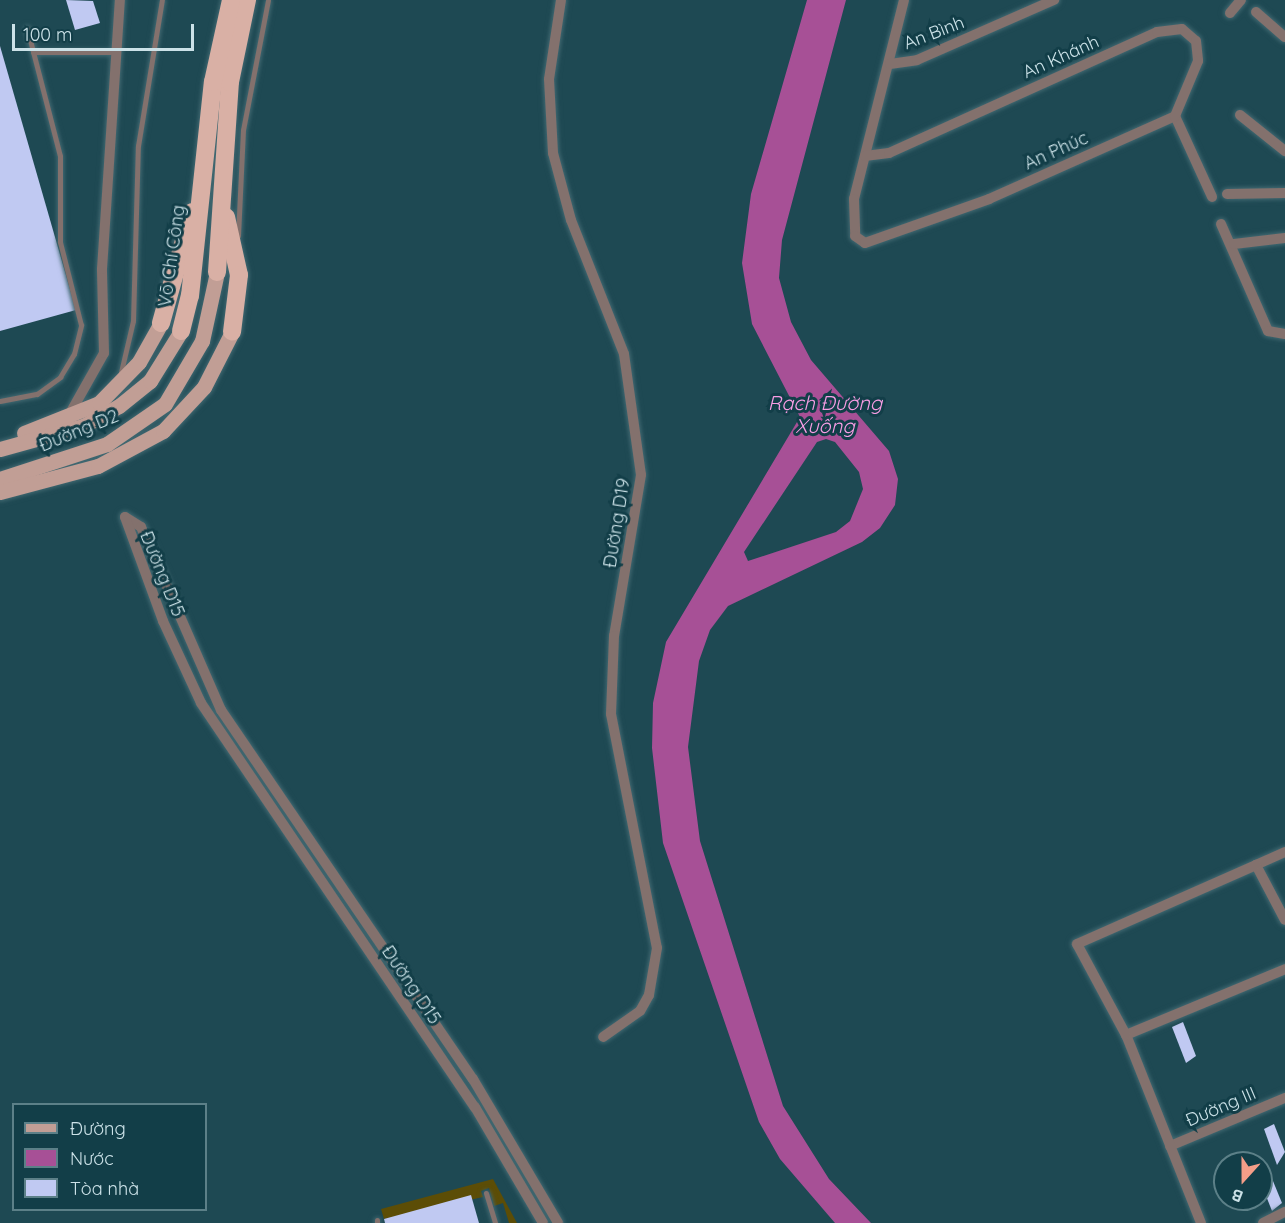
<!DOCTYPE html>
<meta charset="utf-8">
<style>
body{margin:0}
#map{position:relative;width:1285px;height:1223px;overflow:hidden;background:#1e4953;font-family:Quicksand,sans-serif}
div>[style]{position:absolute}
.green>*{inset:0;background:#5c4d06}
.water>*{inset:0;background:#a75096}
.building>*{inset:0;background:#c0c9f2}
.roads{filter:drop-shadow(0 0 2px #416871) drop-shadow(0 0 2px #416871)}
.lane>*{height:5px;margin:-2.5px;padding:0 2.5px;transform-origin:2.5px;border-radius:2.5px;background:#83716d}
.street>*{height:10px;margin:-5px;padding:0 5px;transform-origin:5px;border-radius:5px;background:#83716d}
.primary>*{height:15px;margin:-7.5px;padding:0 7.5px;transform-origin:7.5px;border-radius:7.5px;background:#c19e95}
.highway>*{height:18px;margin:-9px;padding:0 9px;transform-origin:9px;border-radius:9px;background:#d9b0a5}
span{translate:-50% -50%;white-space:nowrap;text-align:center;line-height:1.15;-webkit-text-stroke:6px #123e48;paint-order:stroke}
.street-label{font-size:18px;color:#cce2e8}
.water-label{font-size:20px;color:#f89de4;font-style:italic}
.legend{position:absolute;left:12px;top:1103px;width:195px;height:108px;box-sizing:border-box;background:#123e48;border:2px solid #5c8088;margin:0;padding:8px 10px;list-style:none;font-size:18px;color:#cce2e8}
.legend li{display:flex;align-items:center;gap:12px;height:30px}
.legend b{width:30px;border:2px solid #5c8088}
.north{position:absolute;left:1213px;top:1151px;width:60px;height:60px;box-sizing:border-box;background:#123e48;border:2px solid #5c8088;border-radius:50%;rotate:201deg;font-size:16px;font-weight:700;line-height:24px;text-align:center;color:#cce2e8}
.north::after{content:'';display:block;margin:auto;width:21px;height:27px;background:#f49e88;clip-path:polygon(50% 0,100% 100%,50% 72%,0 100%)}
.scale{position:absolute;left:12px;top:24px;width:182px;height:27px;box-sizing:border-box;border:3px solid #cce2e8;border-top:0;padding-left:8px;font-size:18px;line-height:21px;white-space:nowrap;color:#cce2e8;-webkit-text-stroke:4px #123e48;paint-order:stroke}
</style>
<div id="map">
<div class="green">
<div style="clip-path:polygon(493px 1179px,517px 1223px,509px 1223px,503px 1203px,494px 1206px,489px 1188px,481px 1191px,483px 1197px,384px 1219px,381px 1209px)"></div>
</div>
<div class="water">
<div style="clip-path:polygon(evenodd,807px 0,846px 0,782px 240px,779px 278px,791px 322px,811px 360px,889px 451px,898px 479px,895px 505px,880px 528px,862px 542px,728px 606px,710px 630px,699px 661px,688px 747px,700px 841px,783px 1106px,829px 1179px,871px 1223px,835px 1223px,780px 1159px,759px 1122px,663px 843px,652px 748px,653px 703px,666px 642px,800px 417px,752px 324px,742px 263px,751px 194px,807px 0,826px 439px,835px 442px,859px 472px,863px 489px,850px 521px,836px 532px,748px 561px,744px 552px,817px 442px,826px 439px)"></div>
</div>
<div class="building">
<div style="clip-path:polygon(66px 0,93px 1px,100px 23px,75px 30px)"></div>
<div style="clip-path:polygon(0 46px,76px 310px,0 331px)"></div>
<div style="clip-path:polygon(1183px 1022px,1196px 1056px,1186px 1063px,1172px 1027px)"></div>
<div style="clip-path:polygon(1274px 1124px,1285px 1152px,1277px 1165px,1264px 1129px)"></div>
<div style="clip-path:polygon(1268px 1169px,1282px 1203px,1272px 1211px,1261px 1183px,1261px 1173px)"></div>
<div style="clip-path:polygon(471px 1195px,479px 1223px,385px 1223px,384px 1219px)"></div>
</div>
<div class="roads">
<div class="lane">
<div style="left:33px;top:52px;width:82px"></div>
<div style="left:238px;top:236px;width:106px;rotate:-87.3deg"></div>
<div style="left:243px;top:130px;width:132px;rotate:-79.1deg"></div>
<div style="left:121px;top:372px;width:52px;rotate:-76.8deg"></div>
<div style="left:133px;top:321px;width:175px;rotate:-88.4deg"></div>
<div style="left:138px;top:146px;width:148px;rotate:-80.7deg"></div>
<div style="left:0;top:401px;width:38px;rotate:-11deg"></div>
<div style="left:37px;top:394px;width:29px;rotate:-36deg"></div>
<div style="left:60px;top:377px;width:27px;rotate:-59deg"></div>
<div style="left:74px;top:354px;width:30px;rotate:-76deg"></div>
<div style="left:81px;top:325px;width:86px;rotate:-104.2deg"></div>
<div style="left:60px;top:242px;width:86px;rotate:-90deg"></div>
<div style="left:60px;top:156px;width:132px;rotate:-104.5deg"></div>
<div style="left:486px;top:1193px;width:31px;rotate:73deg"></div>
<div style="left:377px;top:1220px;width:3px;rotate:90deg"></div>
</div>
<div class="street">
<div style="left:561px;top:0;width:80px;rotate:98.6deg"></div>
<div style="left:549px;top:79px;width:74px;rotate:86.9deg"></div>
<div style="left:553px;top:153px;width:69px;rotate:75deg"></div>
<div style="left:571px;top:220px;width:144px;rotate:68.4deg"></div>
<div style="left:624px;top:354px;width:122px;rotate:82deg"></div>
<div style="left:641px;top:475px;width:163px;rotate:99.5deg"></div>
<div style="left:614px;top:636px;width:78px;rotate:92.2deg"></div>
<div style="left:611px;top:714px;width:238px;rotate:78.9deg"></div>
<div style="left:657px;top:948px;width:48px;rotate:99.7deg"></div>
<div style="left:649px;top:995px;width:18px;rotate:119deg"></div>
<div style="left:640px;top:1011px;width:45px;rotate:144.9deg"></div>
<div style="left:904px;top:0;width:205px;rotate:104.1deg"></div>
<div style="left:854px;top:199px;width:37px;rotate:88deg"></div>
<div style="left:855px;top:236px;width:12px;rotate:35deg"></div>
<div style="left:865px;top:243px;width:132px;rotate:-19.5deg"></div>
<div style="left:989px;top:199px;width:204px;rotate:-24deg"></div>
<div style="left:1175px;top:116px;width:89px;rotate:65.4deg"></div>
<div style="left:1256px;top:12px;width:38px;rotate:41deg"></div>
<div style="left:1230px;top:13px;width:17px;rotate:-50deg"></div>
<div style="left:890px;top:64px;width:27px;rotate:-8deg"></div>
<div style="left:917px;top:60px;width:150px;rotate:-23.7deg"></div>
<div style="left:1240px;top:115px;width:58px;rotate:38.7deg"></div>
<div style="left:865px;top:156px;width:24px;rotate:-7deg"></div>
<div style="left:889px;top:153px;width:294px;rotate:-24.3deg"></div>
<div style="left:1157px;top:32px;width:25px;rotate:-7deg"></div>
<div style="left:1182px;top:29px;width:18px;rotate:41deg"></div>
<div style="left:1196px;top:41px;width:20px;rotate:84deg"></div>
<div style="left:1198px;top:61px;width:60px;rotate:112.7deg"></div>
<div style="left:1227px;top:194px;width:58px;rotate:-1deg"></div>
<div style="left:1221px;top:224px;width:117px;rotate:66.3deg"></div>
<div style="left:1268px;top:331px;width:17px;rotate:10deg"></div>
<div style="left:1234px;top:244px;width:51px;rotate:-6.7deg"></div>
<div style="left:68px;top:417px;width:73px;rotate:-60.6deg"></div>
<div style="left:104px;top:353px;width:84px;rotate:-91.4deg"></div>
<div style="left:102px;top:269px;width:270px;rotate:-86.2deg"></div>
<div style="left:125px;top:517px;width:19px;rotate:32deg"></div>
<div style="left:141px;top:527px;width:200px;rotate:66.4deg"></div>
<div style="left:221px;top:710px;width:447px;rotate:55.7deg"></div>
<div style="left:473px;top:1079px;width:167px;rotate:59.4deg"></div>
<div style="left:125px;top:517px;width:111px;rotate:69.9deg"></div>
<div style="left:163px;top:621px;width:90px;rotate:65.1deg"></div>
<div style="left:201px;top:703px;width:488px;rotate:55.9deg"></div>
<div style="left:475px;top:1107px;width:134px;rotate:59.6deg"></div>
<div style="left:1285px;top:852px;width:32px;rotate:156deg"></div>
<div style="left:1256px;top:865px;width:62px;rotate:62.2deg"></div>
<div style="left:1126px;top:1035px;width:172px;rotate:-22.5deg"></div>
<div style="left:1170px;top:1146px;width:125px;rotate:-22.7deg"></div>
<div style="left:1201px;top:1223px;width:202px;rotate:-111.7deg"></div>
<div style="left:1126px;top:1035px;width:103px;rotate:-118.3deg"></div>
<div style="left:1077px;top:944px;width:196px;rotate:-23.8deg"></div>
<div style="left:1263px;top:1223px;width:25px;rotate:-27deg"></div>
</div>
<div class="primary">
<div style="left:24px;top:433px;width:81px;rotate:-21.8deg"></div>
<div style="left:99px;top:403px;width:57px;rotate:-45.7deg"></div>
<div style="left:139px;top:362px;width:45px;rotate:-60.6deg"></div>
<div style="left:0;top:449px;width:86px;rotate:-15.5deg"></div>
<div style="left:83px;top:426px;width:41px;rotate:-29.1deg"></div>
<div style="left:119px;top:406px;width:40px;rotate:-39deg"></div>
<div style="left:150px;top:381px;width:59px;rotate:-58.2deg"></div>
<div style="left:0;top:479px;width:113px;rotate:-18.1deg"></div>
<div style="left:107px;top:444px;width:70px;rotate:-34.6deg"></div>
<div style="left:165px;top:404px;width:73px;rotate:-59.6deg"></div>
<div style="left:202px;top:341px;width:71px;rotate:-77.7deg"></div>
<div style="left:0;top:492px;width:101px;rotate:-14.9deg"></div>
<div style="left:98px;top:466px;width:74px;rotate:-28.3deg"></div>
<div style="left:163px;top:431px;width:60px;rotate:-47deg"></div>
<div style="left:204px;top:387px;width:62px;rotate:-63deg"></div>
</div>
<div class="highway">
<div style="left:226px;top:217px;width:59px;rotate:77.4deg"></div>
<div style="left:239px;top:275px;width:57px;rotate:97deg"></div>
<div style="left:217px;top:272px;width:190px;rotate:-86.1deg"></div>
<div style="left:230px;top:82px;width:84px;rotate:-78.3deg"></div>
<div style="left:161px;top:323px;width:115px;rotate:-74.4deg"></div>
<div style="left:181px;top:331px;width:36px;rotate:-76deg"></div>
<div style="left:190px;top:296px;width:215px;rotate:-83.9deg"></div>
<div style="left:213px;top:82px;width:84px;rotate:-77.6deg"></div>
</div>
</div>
<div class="street-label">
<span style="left:934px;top:33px;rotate:-21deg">An Bình</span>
<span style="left:1061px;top:57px;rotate:-24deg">An Khánh</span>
<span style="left:1056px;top:151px;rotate:-24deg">An Phúc</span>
<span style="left:172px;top:256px;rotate:-82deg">Võ Chí Công</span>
<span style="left:79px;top:431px;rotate:-22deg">Đường D2</span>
<span style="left:617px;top:523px;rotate:-81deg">Đường D19</span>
<span style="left:162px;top:574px;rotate:68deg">Đường D15</span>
<span style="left:411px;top:985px;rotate:56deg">Đường D15</span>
<span style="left:1221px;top:1107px;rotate:-23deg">Đường III</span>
</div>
<div class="water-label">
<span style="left:825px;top:414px">Rạch Đường<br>Xuống</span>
</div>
<ul class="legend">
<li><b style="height:8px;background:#c19e95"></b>Đường</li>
<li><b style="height:16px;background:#a75096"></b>Nước</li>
<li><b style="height:16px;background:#c0c9f2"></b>Tòa nhà</li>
</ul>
<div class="north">B</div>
<div class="scale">100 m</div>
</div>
